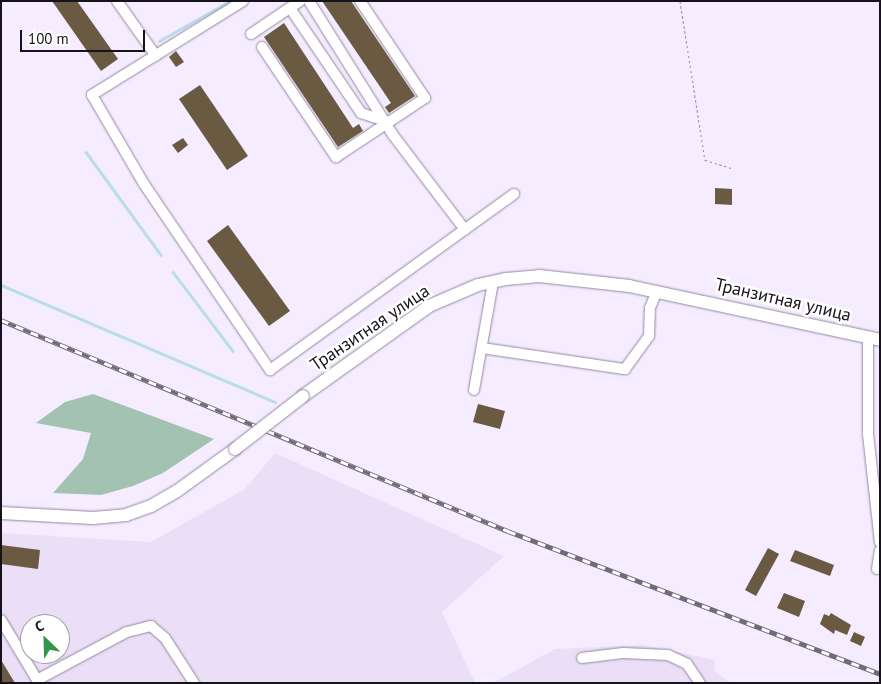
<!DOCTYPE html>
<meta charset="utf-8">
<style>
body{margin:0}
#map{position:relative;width:881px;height:684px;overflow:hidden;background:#f5ecff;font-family:"PT Sans",sans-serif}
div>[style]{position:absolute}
.built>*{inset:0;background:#ebdff7}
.forest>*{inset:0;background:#a3c2b1}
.stream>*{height:2.5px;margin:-1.25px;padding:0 1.25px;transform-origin:1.25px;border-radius:1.25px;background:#b9dde9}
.building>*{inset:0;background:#6a5a42}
.path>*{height:1px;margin-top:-0.5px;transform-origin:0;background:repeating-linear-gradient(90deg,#968f9d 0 2.5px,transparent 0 5px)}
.roads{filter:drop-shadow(0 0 1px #93899e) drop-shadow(0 0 1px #93899e)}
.minor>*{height:10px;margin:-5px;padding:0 5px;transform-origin:5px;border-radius:5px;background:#fff}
.major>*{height:12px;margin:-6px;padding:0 6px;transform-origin:6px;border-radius:6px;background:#fff}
.rail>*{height:4.5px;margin-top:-2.25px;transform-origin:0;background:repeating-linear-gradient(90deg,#fff 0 8px,#716b77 0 16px);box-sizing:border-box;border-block:1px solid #716b77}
.bridges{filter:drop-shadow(0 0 1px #93899e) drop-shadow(0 0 1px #93899e)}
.major-bridge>*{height:12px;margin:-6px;padding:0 6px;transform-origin:6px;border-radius:6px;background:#fff}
span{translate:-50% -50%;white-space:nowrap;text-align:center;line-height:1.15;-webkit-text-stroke:5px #fff;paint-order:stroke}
.street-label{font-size:18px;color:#16121a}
.frame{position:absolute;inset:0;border:2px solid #16121a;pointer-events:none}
.north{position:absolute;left:20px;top:614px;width:50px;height:50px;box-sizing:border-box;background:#fff;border:1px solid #a2a0a3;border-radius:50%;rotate:336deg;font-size:14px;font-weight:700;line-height:20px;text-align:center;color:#16121a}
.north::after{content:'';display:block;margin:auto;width:18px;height:22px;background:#31974c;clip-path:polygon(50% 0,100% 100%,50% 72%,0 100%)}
.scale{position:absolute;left:20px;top:30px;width:125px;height:22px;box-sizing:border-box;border:2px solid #16121a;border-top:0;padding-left:6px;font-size:15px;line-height:18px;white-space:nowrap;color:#16121a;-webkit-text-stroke:4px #fff;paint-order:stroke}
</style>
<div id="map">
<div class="built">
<div style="clip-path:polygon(evenodd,275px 453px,504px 556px,442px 612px,475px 683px,1px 683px,1px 533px,151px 542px,245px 489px,275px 453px,30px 624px,60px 624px,60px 654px,30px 654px,30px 624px)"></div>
<div style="clip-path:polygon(644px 645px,715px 660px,714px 671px,731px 683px,493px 683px,555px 649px)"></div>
</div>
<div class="forest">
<div style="clip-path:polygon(93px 394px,214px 439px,163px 473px,133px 486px,101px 495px,53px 493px,83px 459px,91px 433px,36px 423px,65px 402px)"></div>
</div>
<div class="stream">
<div style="left:159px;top:41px;width:81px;rotate:-29.4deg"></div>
<div style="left:86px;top:152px;width:127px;rotate:53.9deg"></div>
<div style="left:173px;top:272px;width:99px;rotate:52.8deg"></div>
<div style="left:1px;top:285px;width:298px;rotate:23.1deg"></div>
</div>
<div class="building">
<div style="clip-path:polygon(52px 1px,77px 1px,118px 59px,101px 71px)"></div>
<div style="clip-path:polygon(322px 1px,351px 1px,415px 96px,389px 113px,385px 107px,391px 103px)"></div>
<div style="clip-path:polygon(284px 23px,353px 128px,359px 124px,363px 131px,338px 147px,264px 37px)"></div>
<div style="clip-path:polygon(176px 51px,184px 62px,176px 67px,169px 57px)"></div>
<div style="clip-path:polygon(200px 85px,248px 156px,227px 170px,179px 99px)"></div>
<div style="clip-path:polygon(183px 138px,188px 145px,178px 153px,172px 145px)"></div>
<div style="clip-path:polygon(715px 188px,732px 189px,732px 205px,715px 204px)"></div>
<div style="clip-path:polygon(228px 225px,290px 311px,269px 326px,207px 241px)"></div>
<div style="clip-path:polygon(478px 404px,505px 411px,500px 429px,473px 422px)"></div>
<div style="clip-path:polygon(1px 545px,40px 550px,38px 569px,1px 564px)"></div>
<div style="clip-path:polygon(768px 548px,779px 554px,756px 596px,745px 590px)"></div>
<div style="clip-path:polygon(795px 550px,834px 565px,830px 576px,790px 561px)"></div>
<div style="clip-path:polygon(784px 593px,805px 601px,799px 617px,777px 608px)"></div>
<div style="clip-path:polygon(831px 613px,851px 625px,847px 635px,835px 630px,834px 634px,820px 624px,824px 614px,829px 616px)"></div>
<div style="clip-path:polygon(854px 632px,865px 637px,861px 646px,850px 641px)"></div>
<div style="clip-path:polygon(1px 660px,15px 683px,1px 683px)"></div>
</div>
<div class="path">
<div style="left:680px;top:1px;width:161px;rotate:81.1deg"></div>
<div style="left:705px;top:160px;width:30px;rotate:17deg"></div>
</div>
<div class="roads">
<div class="minor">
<div style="left:117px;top:1px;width:67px;rotate:54.7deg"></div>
<div style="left:243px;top:1px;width:178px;rotate:148.1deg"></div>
<div style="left:92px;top:95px;width:103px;rotate:59.7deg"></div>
<div style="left:144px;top:184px;width:225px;rotate:55.9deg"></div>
<div style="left:270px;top:370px;width:301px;rotate:-35.8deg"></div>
<div style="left:309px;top:1px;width:158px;rotate:57.9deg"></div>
<div style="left:393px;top:135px;width:119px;rotate:52.8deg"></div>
<div style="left:290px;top:8px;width:127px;rotate:55.9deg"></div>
<div style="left:361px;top:113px;width:28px;rotate:18deg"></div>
<div style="left:251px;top:34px;width:59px;rotate:-34deg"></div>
<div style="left:262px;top:47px;width:133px;rotate:56.1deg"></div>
<div style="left:336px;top:157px;width:107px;rotate:-33.5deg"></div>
<div style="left:425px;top:98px;width:117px;rotate:-123.8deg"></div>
<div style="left:868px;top:338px;width:96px;rotate:90deg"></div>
<div style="left:868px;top:434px;width:109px;rotate:83.7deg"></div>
<div style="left:482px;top:348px;width:145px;rotate:8.4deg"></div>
<div style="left:625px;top:369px;width:41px;rotate:-54deg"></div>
<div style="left:649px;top:336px;width:28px;rotate:-88deg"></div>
<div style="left:650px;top:308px;width:18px;rotate:-68deg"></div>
<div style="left:474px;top:390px;width:110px;rotate:-80deg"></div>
<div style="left:877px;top:569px;width:19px;rotate:-81deg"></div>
<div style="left:1px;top:620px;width:74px;rotate:58.9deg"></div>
<div style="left:582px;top:658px;width:41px;rotate:-7deg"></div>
<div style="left:623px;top:653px;width:45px;rotate:2.5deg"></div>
<div style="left:668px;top:655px;width:21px;rotate:25deg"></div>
<div style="left:687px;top:664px;width:23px;rotate:56deg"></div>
<div style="left:37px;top:680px;width:102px;rotate:-28.1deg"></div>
<div style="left:127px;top:632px;width:25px;rotate:-14deg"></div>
<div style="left:151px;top:626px;width:18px;rotate:41deg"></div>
<div style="left:165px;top:638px;width:54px;rotate:57.2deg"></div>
</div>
<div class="major">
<div style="left:303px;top:396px;width:155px;rotate:-35.5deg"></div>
<div style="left:429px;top:306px;width:53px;rotate:-23.2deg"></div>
<div style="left:478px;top:285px;width:29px;rotate:-12deg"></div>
<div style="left:506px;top:279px;width:33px;rotate:-5deg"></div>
<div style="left:539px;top:276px;width:91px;rotate:6.3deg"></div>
<div style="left:629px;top:286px;width:257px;rotate:12.1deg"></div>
<div style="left:1px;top:513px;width:92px;rotate:3.1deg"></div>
<div style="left:93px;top:518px;width:33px;rotate:-5deg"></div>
<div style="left:126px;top:515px;width:27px;rotate:-20deg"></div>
<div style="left:151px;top:506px;width:30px;rotate:-30deg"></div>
<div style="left:177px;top:491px;width:72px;rotate:-35.9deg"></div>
</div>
</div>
<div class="rail">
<div style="left:1px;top:320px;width:549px;rotate:22.6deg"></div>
<div style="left:508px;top:531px;width:399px;rotate:21deg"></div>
</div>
<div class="bridges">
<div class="major-bridge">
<div style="left:235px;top:449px;width:86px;rotate:-37.9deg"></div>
</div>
</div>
<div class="street-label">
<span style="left:783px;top:300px;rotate:13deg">Транзитная улица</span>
<span style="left:370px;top:328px;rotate:-34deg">Транзитная улица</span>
</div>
<div class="frame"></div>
<div class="north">С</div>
<div class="scale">100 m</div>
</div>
